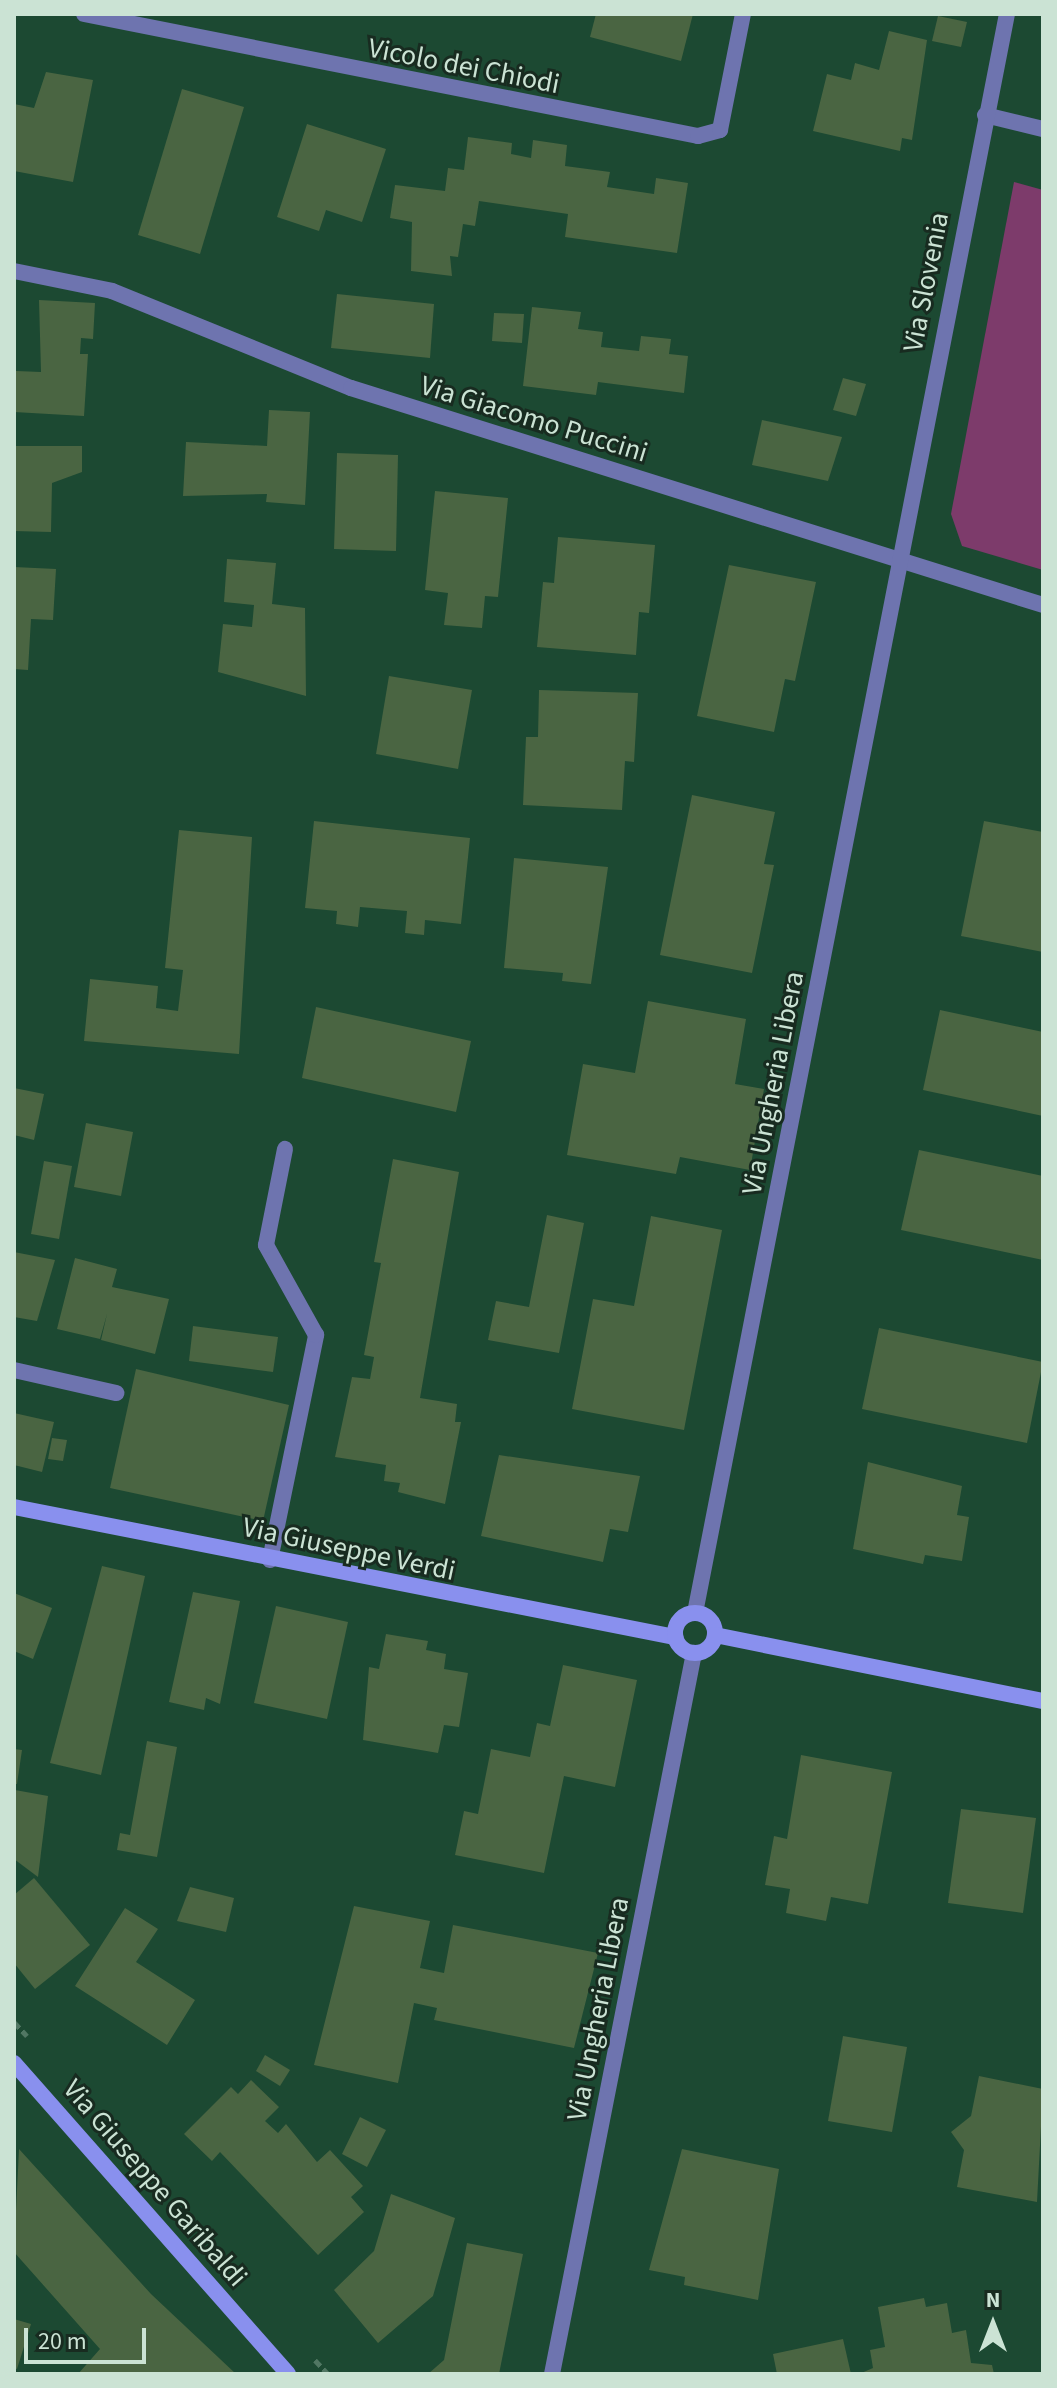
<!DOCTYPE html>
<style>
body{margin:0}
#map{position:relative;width:1057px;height:2388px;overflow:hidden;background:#1c4932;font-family:"Source Sans 3",sans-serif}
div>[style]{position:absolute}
.green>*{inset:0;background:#7d3b6b}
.building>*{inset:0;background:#4a6542}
.path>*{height:5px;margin-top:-2.5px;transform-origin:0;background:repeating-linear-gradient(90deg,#517763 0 8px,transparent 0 12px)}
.street>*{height:16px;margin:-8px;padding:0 8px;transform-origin:8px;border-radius:8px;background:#6e74af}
.secondary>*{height:16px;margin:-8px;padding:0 8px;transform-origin:8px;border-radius:8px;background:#8990ee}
.secondary>.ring{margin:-8px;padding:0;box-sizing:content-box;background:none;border:16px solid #8990ee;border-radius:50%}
span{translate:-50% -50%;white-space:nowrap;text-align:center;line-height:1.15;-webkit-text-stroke:6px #182b20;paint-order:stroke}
.street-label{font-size:28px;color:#cbe3d4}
.frame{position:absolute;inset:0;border:16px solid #cbe3d4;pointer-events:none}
.north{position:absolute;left:953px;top:2284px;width:80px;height:80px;-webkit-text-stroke:6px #182b20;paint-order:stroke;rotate:0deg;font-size:22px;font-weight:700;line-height:32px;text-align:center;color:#cbe3d4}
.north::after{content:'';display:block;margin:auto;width:28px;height:36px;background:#cbe3d4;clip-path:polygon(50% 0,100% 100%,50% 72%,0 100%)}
.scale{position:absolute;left:24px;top:2328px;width:122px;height:36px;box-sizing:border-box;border:4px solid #cbe3d4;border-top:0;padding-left:10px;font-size:24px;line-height:28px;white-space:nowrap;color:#cbe3d4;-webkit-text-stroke:6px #182b20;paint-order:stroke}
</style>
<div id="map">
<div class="green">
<div style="clip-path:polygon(1014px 182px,1043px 190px,1043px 570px,962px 546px,951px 514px)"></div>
</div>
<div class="building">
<div style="clip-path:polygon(596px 14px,693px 14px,681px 61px,590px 37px)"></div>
<div style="clip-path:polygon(938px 16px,967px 22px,961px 47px,932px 41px)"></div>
<div style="clip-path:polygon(889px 31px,927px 40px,912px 140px,902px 138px,900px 151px,813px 131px,827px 74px,851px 80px,855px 63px,879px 70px)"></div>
<div style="clip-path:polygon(46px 72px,93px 80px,73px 182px,14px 171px,14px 104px,34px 108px)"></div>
<div style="clip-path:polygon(182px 89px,244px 107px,200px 254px,138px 235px)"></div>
<div style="clip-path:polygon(307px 124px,386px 149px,362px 222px,326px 210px,319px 231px,277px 217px)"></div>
<div style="clip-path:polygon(468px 137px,512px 143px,511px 154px,531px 158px,533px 140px,567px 145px,565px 166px,610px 172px,607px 187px,654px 194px,656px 178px,688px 183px,677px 253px,565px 237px,568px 214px,479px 201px,475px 226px,463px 224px,458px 257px,450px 256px,452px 276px,411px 271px,412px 222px,390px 218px,395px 185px,445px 191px,448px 168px,464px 170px)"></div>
<div style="clip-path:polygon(337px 294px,434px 304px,430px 358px,331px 348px)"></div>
<div style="clip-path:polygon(39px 300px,95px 303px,93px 339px,81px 338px,80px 354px,88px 354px,84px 416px,14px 412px,16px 371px,41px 372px)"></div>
<div style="clip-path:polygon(532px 307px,581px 312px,578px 329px,603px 332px,601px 347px,639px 351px,641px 336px,671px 339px,669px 354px,688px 356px,684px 393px,598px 382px,596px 395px,523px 386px)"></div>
<div style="clip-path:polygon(494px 313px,524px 314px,522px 343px,492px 341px)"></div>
<div style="clip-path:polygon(843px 378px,866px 384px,856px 416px,833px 410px)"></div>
<div style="clip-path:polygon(269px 410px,310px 412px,305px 505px,266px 502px,267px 494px,183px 496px,186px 442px,267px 446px)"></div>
<div style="clip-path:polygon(762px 420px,842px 437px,828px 481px,752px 465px)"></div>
<div style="clip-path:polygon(14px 446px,82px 446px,82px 472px,52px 483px,51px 532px,14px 531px)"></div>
<div style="clip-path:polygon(337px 453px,398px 455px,396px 551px,334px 549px)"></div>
<div style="clip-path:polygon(435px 491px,508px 498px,498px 597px,485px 596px,482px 628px,444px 625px,448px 593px,425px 590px)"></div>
<div style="clip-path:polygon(558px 537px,655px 545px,649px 613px,639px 612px,636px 655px,537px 647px,543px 582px,554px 583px)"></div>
<div style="clip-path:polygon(227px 559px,276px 563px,272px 604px,305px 608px,306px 696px,218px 672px,223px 624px,252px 627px,254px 605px,224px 602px)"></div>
<div style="clip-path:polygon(729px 565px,816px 582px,795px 681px,785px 679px,774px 732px,697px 716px)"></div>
<div style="clip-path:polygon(14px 567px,56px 569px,53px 620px,31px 619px,28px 670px,14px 669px)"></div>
<div style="clip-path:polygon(389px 676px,472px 690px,458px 769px,376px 754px)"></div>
<div style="clip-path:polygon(539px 690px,638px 693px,634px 762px,625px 761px,622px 810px,523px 805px,526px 737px,538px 737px)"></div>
<div style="clip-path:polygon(692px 795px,775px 812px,764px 864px,774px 865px,752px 973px,660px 955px)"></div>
<div style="clip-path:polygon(314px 821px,470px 838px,461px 924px,425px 920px,424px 935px,405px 933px,407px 911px,360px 907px,358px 927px,336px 924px,337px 911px,305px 908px)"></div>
<div style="clip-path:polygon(984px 821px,1043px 832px,1043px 952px,961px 936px)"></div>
<div style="clip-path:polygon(179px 830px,252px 837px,239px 1054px,84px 1041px,90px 979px,158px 986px,156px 1008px,178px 1011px,183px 970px,165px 968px)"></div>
<div style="clip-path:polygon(514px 858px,608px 867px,591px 984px,562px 981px,563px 973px,504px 968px)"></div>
<div style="clip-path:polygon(648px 1001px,746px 1019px,735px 1084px,764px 1089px,750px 1170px,680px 1157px,676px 1174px,567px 1155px,583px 1064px,635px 1073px)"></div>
<div style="clip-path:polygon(316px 1007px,471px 1041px,456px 1112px,302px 1078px)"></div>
<div style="clip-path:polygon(940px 1010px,1043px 1032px,1043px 1116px,923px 1090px)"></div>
<div style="clip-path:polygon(14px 1088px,44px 1094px,34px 1140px,14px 1135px)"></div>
<div style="clip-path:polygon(86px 1123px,133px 1132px,121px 1196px,74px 1187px)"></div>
<div style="clip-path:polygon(919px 1150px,1043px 1176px,1043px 1260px,901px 1230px)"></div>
<div style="clip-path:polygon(393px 1159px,459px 1172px,420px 1398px,457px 1404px,455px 1422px,461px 1422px,445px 1504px,398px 1492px,400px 1483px,384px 1481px,386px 1465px,335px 1457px,352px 1377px,370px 1379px,374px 1357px,364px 1355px,381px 1263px,374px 1262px)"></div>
<div style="clip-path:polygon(44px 1161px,72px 1166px,59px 1239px,31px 1234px)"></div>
<div style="clip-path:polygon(547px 1215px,584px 1223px,559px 1353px,488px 1340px,496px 1301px,529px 1307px)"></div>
<div style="clip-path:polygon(651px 1216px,722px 1230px,684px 1430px,572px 1409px,593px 1299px,634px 1306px)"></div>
<div style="clip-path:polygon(14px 1252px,55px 1260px,37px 1321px,14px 1317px)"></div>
<div style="clip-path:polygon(75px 1258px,117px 1269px,112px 1287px,169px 1299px,155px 1354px,101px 1340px,107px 1314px,100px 1339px,57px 1329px)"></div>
<div style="clip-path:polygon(193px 1326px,278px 1337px,273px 1372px,189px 1361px)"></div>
<div style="clip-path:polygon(879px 1328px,1043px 1362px,1027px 1443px,862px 1409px)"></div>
<div style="clip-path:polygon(136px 1369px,289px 1405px,263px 1521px,110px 1488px)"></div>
<div style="clip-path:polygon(14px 1413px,54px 1422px,42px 1472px,14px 1465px)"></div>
<div style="clip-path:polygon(52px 1438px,67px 1440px,63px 1461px,48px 1459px)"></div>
<div style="clip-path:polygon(499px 1455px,640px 1476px,628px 1532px,610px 1529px,603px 1562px,481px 1536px)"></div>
<div style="clip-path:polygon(868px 1462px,962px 1486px,957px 1515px,969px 1517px,962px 1561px,925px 1555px,923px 1564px,853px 1549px)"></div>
<div style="clip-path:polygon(102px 1566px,145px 1576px,101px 1775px,50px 1763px)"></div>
<div style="clip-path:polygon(193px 1592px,240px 1601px,220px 1704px,206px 1698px,204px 1710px,169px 1702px)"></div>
<div style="clip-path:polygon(14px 1593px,52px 1608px,33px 1659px,14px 1651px)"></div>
<div style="clip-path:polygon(276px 1606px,348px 1622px,327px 1719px,254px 1703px)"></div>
<div style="clip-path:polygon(386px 1634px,428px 1641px,426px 1650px,446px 1654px,444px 1669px,468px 1673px,459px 1727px,444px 1725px,438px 1753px,363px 1740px,369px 1667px,379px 1669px)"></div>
<div style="clip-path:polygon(563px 1665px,637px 1680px,615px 1787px,564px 1776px,544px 1873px,455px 1855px,464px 1811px,478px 1814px,491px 1749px,530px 1757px,537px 1723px,550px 1726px)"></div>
<div style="clip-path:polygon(147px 1741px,177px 1747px,157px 1857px,117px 1850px,120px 1833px,130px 1835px)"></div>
<div style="clip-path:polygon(14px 1749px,22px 1750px,17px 1784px,14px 1784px)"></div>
<div style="clip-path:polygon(801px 1755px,892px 1772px,868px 1904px,831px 1897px,826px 1921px,786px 1913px,790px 1889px,765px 1885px,774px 1836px,787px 1839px)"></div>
<div style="clip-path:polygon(15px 1790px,48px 1796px,38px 1877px,14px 1859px)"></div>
<div style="clip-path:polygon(961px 1809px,1036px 1818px,1023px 1913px,948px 1903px)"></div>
<div style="clip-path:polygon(34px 1878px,90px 1945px,35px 1989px,14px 1963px,14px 1895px)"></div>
<div style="clip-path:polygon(190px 1887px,234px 1898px,226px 1932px,177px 1921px)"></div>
<div style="clip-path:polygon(354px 1906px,430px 1921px,420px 1968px,444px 1973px,453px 1925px,598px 1953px,574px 2048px,434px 2020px,437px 2008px,414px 2003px,398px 2083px,314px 2065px)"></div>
<div style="clip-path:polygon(125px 1908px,158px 1929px,136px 1962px,195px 2000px,167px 2045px,75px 1986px)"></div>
<div style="clip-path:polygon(843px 2036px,907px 2047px,892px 2132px,828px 2121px)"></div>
<div style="clip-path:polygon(265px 2055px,290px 2070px,280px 2086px,256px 2071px)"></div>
<div style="clip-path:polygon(979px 2076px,1043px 2089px,1037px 2202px,957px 2187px,964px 2150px,951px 2132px,971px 2116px)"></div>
<div style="clip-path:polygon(251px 2080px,279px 2107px,265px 2121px,278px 2133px,286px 2124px,317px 2162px,330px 2150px,363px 2186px,351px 2197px,364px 2212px,318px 2255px,220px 2152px,212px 2161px,184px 2134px,231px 2087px,238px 2094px)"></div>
<div style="clip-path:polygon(360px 2117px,386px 2130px,367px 2167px,342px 2154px)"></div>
<div style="clip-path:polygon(19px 2149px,151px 2294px,236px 2374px,78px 2374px,100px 2349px,14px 2252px)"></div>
<div style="clip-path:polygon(682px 2149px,779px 2169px,758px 2300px,684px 2285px,685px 2277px,649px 2270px)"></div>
<div style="clip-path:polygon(391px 2194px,455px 2218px,433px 2296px,378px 2343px,334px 2290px,374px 2251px)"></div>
<div style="clip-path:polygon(467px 2243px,523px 2254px,499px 2374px,428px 2374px,444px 2360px)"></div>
<div style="clip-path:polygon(924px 2298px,926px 2307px,947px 2303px,952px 2333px,966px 2330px,971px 2363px,992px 2365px,994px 2374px,859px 2374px,873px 2368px,870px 2350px,885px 2347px,878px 2307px)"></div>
<div style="clip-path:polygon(14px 2319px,31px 2324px,17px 2369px,14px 2368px)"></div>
<div style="clip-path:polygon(843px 2339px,851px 2374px,777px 2374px,773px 2354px)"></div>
</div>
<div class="path">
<div style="left:14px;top:2022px;width:19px;rotate:47deg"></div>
<div style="left:315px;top:2360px;width:19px;rotate:47deg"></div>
</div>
<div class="street">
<div style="left:84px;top:14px;width:626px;rotate:11.24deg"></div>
<div style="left:698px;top:136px;width:23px;rotate:-15deg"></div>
<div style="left:720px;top:130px;width:118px;rotate:-78.8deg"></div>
<div style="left:985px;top:115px;width:60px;rotate:13.6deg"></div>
<div style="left:14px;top:271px;width:100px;rotate:11.5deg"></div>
<div style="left:112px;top:291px;width:258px;rotate:22.1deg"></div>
<div style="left:351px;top:388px;width:725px;rotate:17.41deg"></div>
<div style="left:14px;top:1370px;width:105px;rotate:12.7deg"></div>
<div style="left:270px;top:1560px;width:230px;rotate:-78.4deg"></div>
<div style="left:316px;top:1335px;width:103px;rotate:-119.1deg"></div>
<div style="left:266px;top:1245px;width:98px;rotate:-78.8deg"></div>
<div style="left:695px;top:1613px;width:1629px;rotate:-78.96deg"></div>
<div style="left:552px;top:2374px;width:735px;rotate:-78.86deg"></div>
</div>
<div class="secondary">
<div style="left:14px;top:1507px;width:674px;rotate:11.13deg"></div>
<div class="ring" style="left:675px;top:1613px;width:24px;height:24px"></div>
<div style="left:715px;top:1635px;width:335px;rotate:11.4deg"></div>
<div style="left:14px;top:2063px;width:414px;rotate:48.6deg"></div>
</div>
<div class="street-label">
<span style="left:464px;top:66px;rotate:11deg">Vicolo dei Chiodi</span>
<span style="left:926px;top:282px;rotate:-79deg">Via Slovenia</span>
<span style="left:534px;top:419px;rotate:17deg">Via Giacomo Puccini</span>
<span style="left:773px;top:1083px;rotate:-79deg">Via Ungheria Libera</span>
<span style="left:349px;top:1549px;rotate:12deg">Via Giuseppe Verdi</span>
<span style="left:598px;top:2009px;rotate:-79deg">Via Ungheria Libera</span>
<span style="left:155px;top:2183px;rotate:49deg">Via Giuseppe Garibaldi</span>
</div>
<div class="frame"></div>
<div class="north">N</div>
<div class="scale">20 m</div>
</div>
